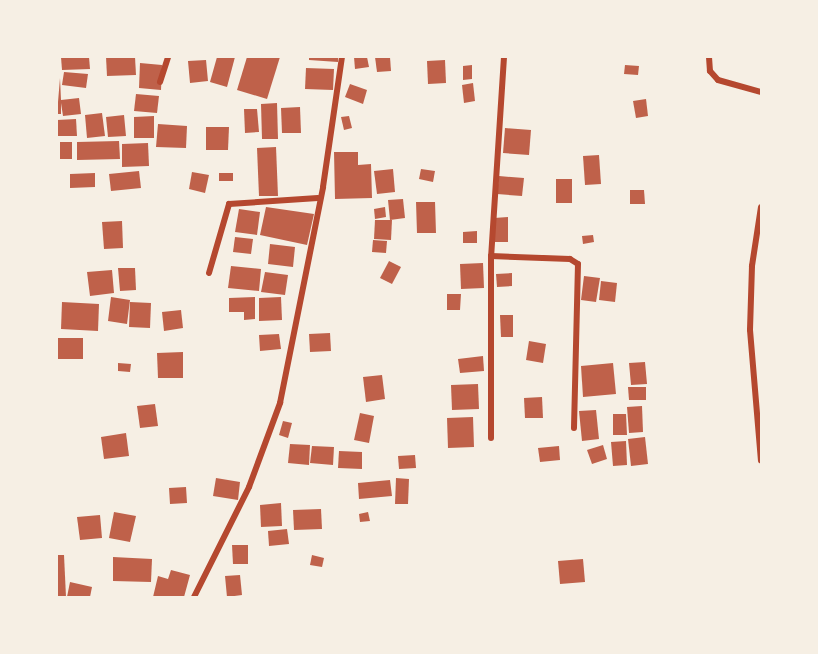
<!DOCTYPE html>
<style>
body{margin:0}
#map{position:relative;width:818px;height:654px;overflow:hidden;background:#f6efe4;font-family:"Open Sans",sans-serif}
div>[style]{position:absolute}
.building>*{inset:0;background:#bf614a}
.minor>*{height:6px;margin:-3px;padding:0 3px;transform-origin:3px;border-radius:3px;background:#b5482f}
span{translate:-50% -50%;white-space:nowrap;text-align:center;line-height:1.15;-webkit-text-stroke:4.5px #f6efe4;paint-order:stroke}
.frame{position:absolute;inset:0;border:58px solid #f6efe4;pointer-events:none}
</style>
<div id="map">
<div class="building">
<div style="clip-path:polygon(61px 57px,89px 57px,90px 69px,62px 70px)"></div>
<div style="clip-path:polygon(106px 57px,135px 57px,136px 75px,107px 76px)"></div>
<div style="clip-path:polygon(217px 57px,235px 57px,227px 87px,210px 82px)"></div>
<div style="clip-path:polygon(247px 57px,280px 57px,267px 99px,237px 90px)"></div>
<div style="clip-path:polygon(309px 57px,338px 57px,338px 62px,309px 60px)"></div>
<div style="clip-path:polygon(354px 57px,367px 57px,369px 67px,355px 69px)"></div>
<div style="clip-path:polygon(375px 57px,390px 57px,391px 71px,377px 72px)"></div>
<div style="clip-path:polygon(206px 60px,208px 81px,190px 83px,188px 61px)"></div>
<div style="clip-path:polygon(445px 60px,446px 83px,428px 84px,427px 61px)"></div>
<div style="clip-path:polygon(140px 63px,162px 65px,161px 90px,139px 88px)"></div>
<div style="clip-path:polygon(472px 65px,472px 79px,463px 80px,463px 66px)"></div>
<div style="clip-path:polygon(625px 65px,639px 66px,638px 75px,624px 74px)"></div>
<div style="clip-path:polygon(306px 68px,334px 69px,333px 90px,305px 89px)"></div>
<div style="clip-path:polygon(64px 72px,88px 74px,86px 88px,62px 85px)"></div>
<div style="clip-path:polygon(60px 78px,61px 100px,79px 98px,81px 114px,63px 116px,61px 103px,61px 114px,57px 114px)"></div>
<div style="clip-path:polygon(473px 83px,475px 101px,464px 103px,462px 85px)"></div>
<div style="clip-path:polygon(350px 84px,367px 90px,363px 104px,345px 97px)"></div>
<div style="clip-path:polygon(136px 94px,159px 96px,157px 113px,134px 111px)"></div>
<div style="clip-path:polygon(646px 99px,648px 116px,636px 118px,633px 101px)"></div>
<div style="clip-path:polygon(277px 103px,278px 139px,262px 139px,261px 104px)"></div>
<div style="clip-path:polygon(300px 107px,301px 133px,282px 133px,281px 108px)"></div>
<div style="clip-path:polygon(244px 109px,257px 109px,259px 132px,245px 133px)"></div>
<div style="clip-path:polygon(102px 113px,105px 136px,87px 138px,85px 115px)"></div>
<div style="clip-path:polygon(124px 115px,126px 136px,108px 137px,106px 117px)"></div>
<div style="clip-path:polygon(154px 116px,154px 138px,134px 138px,134px 117px)"></div>
<div style="clip-path:polygon(349px 116px,352px 128px,344px 130px,341px 117px)"></div>
<div style="clip-path:polygon(76px 119px,77px 136px,57px 136px,57px 120px)"></div>
<div style="clip-path:polygon(158px 124px,187px 126px,186px 148px,156px 147px)"></div>
<div style="clip-path:polygon(206px 127px,229px 127px,228px 150px,206px 150px)"></div>
<div style="clip-path:polygon(505px 128px,531px 130px,529px 155px,503px 153px)"></div>
<div style="clip-path:polygon(119px 141px,120px 159px,77px 160px,77px 142px)"></div>
<div style="clip-path:polygon(60px 142px,72px 142px,72px 159px,60px 159px)"></div>
<div style="clip-path:polygon(148px 143px,149px 166px,122px 167px,122px 144px)"></div>
<div style="clip-path:polygon(276px 147px,278px 196px,259px 196px,257px 148px)"></div>
<div style="clip-path:polygon(334px 152px,358px 152px,358px 165px,371px 164px,372px 198px,335px 199px)"></div>
<div style="clip-path:polygon(599px 155px,601px 184px,585px 185px,583px 156px)"></div>
<div style="clip-path:polygon(393px 169px,395px 192px,377px 194px,374px 171px)"></div>
<div style="clip-path:polygon(421px 169px,435px 171px,433px 182px,419px 179px)"></div>
<div style="clip-path:polygon(139px 171px,141px 188px,111px 191px,109px 174px)"></div>
<div style="clip-path:polygon(192px 172px,209px 175px,205px 193px,189px 189px)"></div>
<div style="clip-path:polygon(95px 173px,95px 187px,70px 188px,70px 174px)"></div>
<div style="clip-path:polygon(219px 173px,233px 173px,233px 181px,219px 181px)"></div>
<div style="clip-path:polygon(499px 176px,524px 178px,522px 196px,497px 194px)"></div>
<div style="clip-path:polygon(556px 179px,572px 179px,572px 203px,556px 203px)"></div>
<div style="clip-path:polygon(630px 190px,644px 190px,645px 204px,630px 204px)"></div>
<div style="clip-path:polygon(403px 199px,405px 218px,390px 220px,388px 200px)"></div>
<div style="clip-path:polygon(416px 202px,435px 202px,436px 233px,417px 233px)"></div>
<div style="clip-path:polygon(266px 207px,314px 214px,307px 245px,260px 235px)"></div>
<div style="clip-path:polygon(385px 207px,386px 217px,375px 219px,374px 209px)"></div>
<div style="clip-path:polygon(239px 209px,260px 212px,257px 235px,235px 232px)"></div>
<div style="clip-path:polygon(508px 217px,508px 242px,495px 242px,494px 218px)"></div>
<div style="clip-path:polygon(375px 220px,392px 220px,391px 240px,374px 239px)"></div>
<div style="clip-path:polygon(122px 221px,123px 248px,104px 249px,102px 222px)"></div>
<div style="clip-path:polygon(477px 231px,477px 243px,463px 243px,463px 232px)"></div>
<div style="clip-path:polygon(593px 235px,594px 242px,583px 244px,582px 236px)"></div>
<div style="clip-path:polygon(235px 237px,253px 239px,251px 254px,233px 252px)"></div>
<div style="clip-path:polygon(373px 240px,387px 241px,386px 253px,372px 252px)"></div>
<div style="clip-path:polygon(270px 244px,295px 247px,293px 267px,268px 264px)"></div>
<div style="clip-path:polygon(389px 261px,401px 267px,392px 284px,380px 278px)"></div>
<div style="clip-path:polygon(483px 263px,484px 288px,461px 289px,460px 264px)"></div>
<div style="clip-path:polygon(231px 266px,261px 269px,259px 291px,228px 288px)"></div>
<div style="clip-path:polygon(118px 268px,135px 268px,136px 290px,120px 291px)"></div>
<div style="clip-path:polygon(112px 270px,114px 293px,90px 296px,87px 272px)"></div>
<div style="clip-path:polygon(265px 272px,288px 275px,285px 295px,261px 292px)"></div>
<div style="clip-path:polygon(512px 273px,512px 286px,497px 287px,496px 274px)"></div>
<div style="clip-path:polygon(584px 276px,600px 278px,596px 302px,581px 300px)"></div>
<div style="clip-path:polygon(601px 281px,617px 283px,615px 302px,599px 300px)"></div>
<div style="clip-path:polygon(447px 294px,461px 294px,460px 310px,447px 310px)"></div>
<div style="clip-path:polygon(111px 297px,130px 300px,127px 324px,108px 321px)"></div>
<div style="clip-path:polygon(255px 297px,255px 319px,244px 320px,244px 312px,229px 312px,229px 298px)"></div>
<div style="clip-path:polygon(281px 297px,282px 320px,259px 321px,259px 298px)"></div>
<div style="clip-path:polygon(62px 302px,99px 304px,98px 331px,61px 329px)"></div>
<div style="clip-path:polygon(130px 302px,151px 303px,150px 328px,129px 327px)"></div>
<div style="clip-path:polygon(181px 310px,183px 328px,164px 331px,162px 312px)"></div>
<div style="clip-path:polygon(500px 315px,513px 315px,513px 337px,501px 337px)"></div>
<div style="clip-path:polygon(330px 333px,331px 351px,310px 352px,309px 334px)"></div>
<div style="clip-path:polygon(279px 334px,281px 349px,260px 351px,259px 335px)"></div>
<div style="clip-path:polygon(57px 338px,83px 338px,83px 359px,57px 359px)"></div>
<div style="clip-path:polygon(529px 341px,546px 344px,543px 363px,526px 360px)"></div>
<div style="clip-path:polygon(183px 352px,183px 378px,158px 378px,157px 353px)"></div>
<div style="clip-path:polygon(483px 356px,484px 371px,460px 373px,458px 359px)"></div>
<div style="clip-path:polygon(645px 362px,647px 384px,631px 385px,629px 363px)"></div>
<div style="clip-path:polygon(118px 363px,131px 364px,130px 372px,118px 371px)"></div>
<div style="clip-path:polygon(613px 363px,616px 394px,583px 397px,581px 366px)"></div>
<div style="clip-path:polygon(382px 375px,385px 399px,366px 402px,363px 377px)"></div>
<div style="clip-path:polygon(478px 384px,479px 409px,452px 410px,451px 385px)"></div>
<div style="clip-path:polygon(628px 387px,646px 387px,646px 400px,629px 400px)"></div>
<div style="clip-path:polygon(542px 397px,543px 418px,525px 418px,524px 398px)"></div>
<div style="clip-path:polygon(155px 404px,158px 426px,140px 428px,137px 406px)"></div>
<div style="clip-path:polygon(642px 406px,643px 432px,629px 433px,627px 407px)"></div>
<div style="clip-path:polygon(596px 410px,599px 439px,582px 441px,579px 411px)"></div>
<div style="clip-path:polygon(360px 413px,374px 416px,369px 443px,354px 440px)"></div>
<div style="clip-path:polygon(613px 414px,626px 414px,627px 435px,613px 435px)"></div>
<div style="clip-path:polygon(473px 417px,474px 447px,448px 448px,447px 418px)"></div>
<div style="clip-path:polygon(283px 421px,292px 423px,288px 438px,279px 435px)"></div>
<div style="clip-path:polygon(126px 433px,129px 456px,104px 459px,101px 437px)"></div>
<div style="clip-path:polygon(645px 437px,648px 464px,631px 466px,628px 439px)"></div>
<div style="clip-path:polygon(626px 441px,627px 465px,613px 466px,611px 442px)"></div>
<div style="clip-path:polygon(290px 444px,310px 445px,309px 465px,288px 463px)"></div>
<div style="clip-path:polygon(603px 445px,607px 459px,592px 464px,587px 450px)"></div>
<div style="clip-path:polygon(312px 446px,334px 447px,333px 465px,310px 463px)"></div>
<div style="clip-path:polygon(559px 446px,560px 460px,540px 462px,538px 448px)"></div>
<div style="clip-path:polygon(339px 451px,362px 452px,362px 469px,338px 468px)"></div>
<div style="clip-path:polygon(415px 455px,416px 468px,399px 469px,398px 456px)"></div>
<div style="clip-path:polygon(216px 478px,240px 482px,238px 500px,213px 496px)"></div>
<div style="clip-path:polygon(396px 478px,409px 479px,408px 504px,395px 504px)"></div>
<div style="clip-path:polygon(390px 480px,392px 496px,359px 499px,358px 483px)"></div>
<div style="clip-path:polygon(186px 487px,187px 503px,170px 504px,169px 488px)"></div>
<div style="clip-path:polygon(281px 503px,282px 526px,261px 527px,260px 505px)"></div>
<div style="clip-path:polygon(321px 509px,322px 529px,294px 530px,293px 510px)"></div>
<div style="clip-path:polygon(114px 512px,136px 516px,130px 542px,109px 538px)"></div>
<div style="clip-path:polygon(368px 512px,370px 521px,360px 522px,359px 514px)"></div>
<div style="clip-path:polygon(100px 515px,102px 538px,80px 540px,77px 517px)"></div>
<div style="clip-path:polygon(287px 529px,289px 544px,269px 546px,268px 531px)"></div>
<div style="clip-path:polygon(232px 545px,248px 545px,248px 564px,233px 564px)"></div>
<div style="clip-path:polygon(57px 555px,64px 555px,66px 597px,57px 597px)"></div>
<div style="clip-path:polygon(312px 555px,324px 558px,322px 567px,310px 565px)"></div>
<div style="clip-path:polygon(113px 557px,152px 559px,151px 582px,113px 581px)"></div>
<div style="clip-path:polygon(583px 559px,585px 582px,560px 584px,558px 561px)"></div>
<div style="clip-path:polygon(171px 570px,190px 575px,184px 597px,153px 597px,158px 576px,168px 579px)"></div>
<div style="clip-path:polygon(240px 575px,242px 595px,227px 597px,225px 576px)"></div>
<div style="clip-path:polygon(70px 582px,92px 587px,90px 597px,67px 597px)"></div>
</div>
<div class="minor">
<div style="left:504px;top:57px;width:199px;rotate:93.7deg"></div>
<div style="left:491px;top:256px;width:79px;rotate:2.2deg"></div>
<div style="left:570px;top:259px;width:9px;rotate:32deg"></div>
<div style="left:578px;top:264px;width:164px;rotate:91.4deg"></div>
<div style="left:709px;top:57px;width:14px;rotate:86deg"></div>
<div style="left:710px;top:71px;width:12px;rotate:48deg"></div>
<div style="left:718px;top:80px;width:45px;rotate:15.6deg"></div>
<div style="left:160px;top:82px;width:26px;rotate:-72deg"></div>
<div style="left:761px;top:207px;width:60px;rotate:98.7deg"></div>
<div style="left:752px;top:266px;width:64px;rotate:91.8deg"></div>
<div style="left:750px;top:330px;width:131px;rotate:85.2deg"></div>
<div style="left:209px;top:273px;width:72px;rotate:-73.8deg"></div>
<div style="left:229px;top:204px;width:89px;rotate:-3.9deg"></div>
<div style="left:491px;top:438px;width:182px;rotate:-90deg"></div>
<div style="left:194px;top:597px;width:123px;rotate:-63.4deg"></div>
<div style="left:249px;top:487px;width:90px;rotate:-69.7deg"></div>
<div style="left:280px;top:403px;width:220px;rotate:-78.7deg"></div>
<div style="left:323px;top:187px;width:131px;rotate:-81.7deg"></div>
</div>
<div class="frame"></div>
</div>
